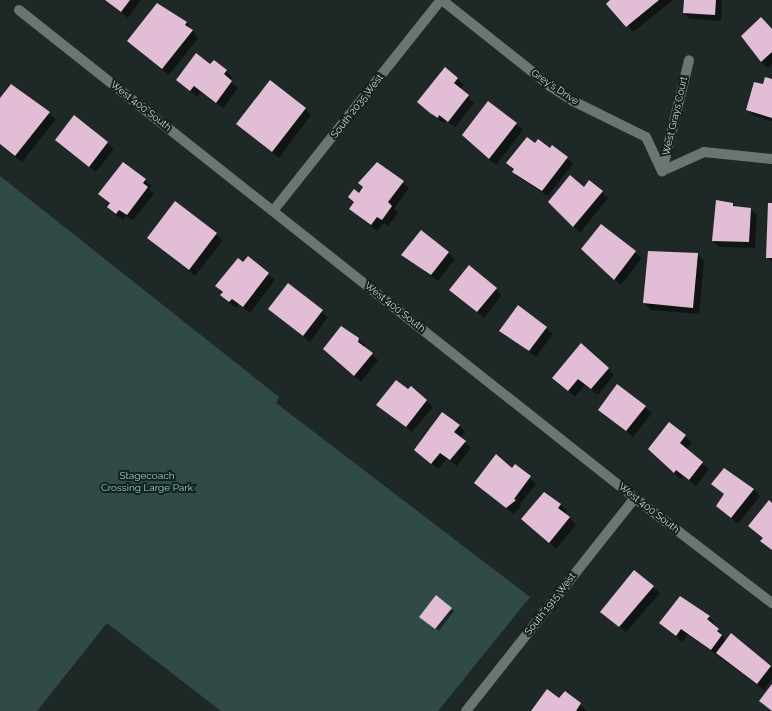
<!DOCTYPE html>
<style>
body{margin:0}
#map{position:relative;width:772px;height:711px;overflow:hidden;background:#1e2927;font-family:Raleway,sans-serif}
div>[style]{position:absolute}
.green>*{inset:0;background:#304b47}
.shadow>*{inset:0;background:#0007}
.building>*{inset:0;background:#e2bdd6}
.minor>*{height:10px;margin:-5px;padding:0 5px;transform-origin:5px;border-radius:5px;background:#697674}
span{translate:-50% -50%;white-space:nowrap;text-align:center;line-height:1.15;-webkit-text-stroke:4px #151f1d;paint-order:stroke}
.street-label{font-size:10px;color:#d2d9d8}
.park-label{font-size:10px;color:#85d9cd}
</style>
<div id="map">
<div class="green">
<div style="clip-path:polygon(0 176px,279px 397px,276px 403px,530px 597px,438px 711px,221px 711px,107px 623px,37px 711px,0 711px)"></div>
</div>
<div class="shadow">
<div style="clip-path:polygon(105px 0,141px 0,128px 18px)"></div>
<div style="clip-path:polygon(611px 0,673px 0,633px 32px)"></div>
<div style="clip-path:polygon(685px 0,722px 0,721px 21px,690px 19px,684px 13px)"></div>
<div style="clip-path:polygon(158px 4px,187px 23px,198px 38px,169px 75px,128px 41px)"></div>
<div style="clip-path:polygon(772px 30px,772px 64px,768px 68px,761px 62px)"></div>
<div style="clip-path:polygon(211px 66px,226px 71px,232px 77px,230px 81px,238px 88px,223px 108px,201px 92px,197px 97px,177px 80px)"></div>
<div style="clip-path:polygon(457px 78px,464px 85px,460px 90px,474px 103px,455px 127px,446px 121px,444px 123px,438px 119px,419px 101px)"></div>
<div style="clip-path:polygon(772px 80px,772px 121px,754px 116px,748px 110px,763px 86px)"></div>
<div style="clip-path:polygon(11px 85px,56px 119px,22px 162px,0 145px,0 100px)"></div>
<div style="clip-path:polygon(305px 109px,311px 115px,279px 158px,237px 124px)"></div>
<div style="clip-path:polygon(74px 116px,114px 149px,96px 172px,56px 140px)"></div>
<div style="clip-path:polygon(516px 124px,523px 130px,496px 165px,478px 150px)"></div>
<div style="clip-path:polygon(535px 144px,567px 158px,573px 164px,548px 196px,520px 178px,508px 163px)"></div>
<div style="clip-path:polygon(145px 180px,152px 186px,149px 189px,154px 194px,133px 220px,126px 216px,123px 220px,115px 214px,109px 207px,111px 204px,100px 194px)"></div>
<div style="clip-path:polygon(403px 182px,409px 188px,394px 209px,398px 213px,388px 226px,384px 223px,377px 231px,350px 209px,355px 203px,349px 197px)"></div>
<div style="clip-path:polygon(584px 188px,602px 192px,608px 198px,580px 233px,549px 202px)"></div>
<div style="clip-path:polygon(175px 202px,223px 240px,195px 276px,148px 238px)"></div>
<div style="clip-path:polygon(733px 204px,737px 208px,750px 209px,757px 215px,755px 248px,719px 247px,713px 241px)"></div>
<div style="clip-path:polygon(772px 204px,772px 263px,767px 257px)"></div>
<div style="clip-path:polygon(601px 225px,642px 258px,621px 285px,588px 256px)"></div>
<div style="clip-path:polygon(421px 231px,455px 259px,438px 281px,403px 255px)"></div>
<div style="clip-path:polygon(698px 254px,704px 261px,699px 314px,651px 310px,644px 303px)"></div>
<div style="clip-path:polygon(248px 258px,275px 280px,250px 313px,239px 304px,236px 308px,228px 302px,217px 286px)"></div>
<div style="clip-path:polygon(469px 267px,502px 295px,484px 318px,450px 290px)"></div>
<div style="clip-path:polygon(288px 285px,328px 317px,310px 342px,269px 309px)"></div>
<div style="clip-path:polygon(518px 307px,553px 334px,536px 357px,500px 331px)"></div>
<div style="clip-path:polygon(358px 339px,365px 345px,364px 348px,378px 360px,361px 382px,330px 355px)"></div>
<div style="clip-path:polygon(608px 369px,614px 375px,598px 395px,585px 385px,575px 397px,553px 378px)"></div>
<div style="clip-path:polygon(618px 386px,652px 413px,633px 437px,599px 410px)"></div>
<div style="clip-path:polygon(411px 387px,433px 407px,412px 432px,378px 405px)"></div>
<div style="clip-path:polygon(459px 425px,465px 432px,460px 438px,471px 448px,457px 466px,447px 458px,438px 469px,415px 450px)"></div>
<div style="clip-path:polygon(685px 436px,692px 442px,686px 450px,709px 469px,696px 486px,683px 476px,680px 479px,656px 455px)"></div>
<div style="clip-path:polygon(515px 466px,536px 484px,519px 505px,521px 507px,513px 514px,475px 483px,513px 469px)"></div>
<div style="clip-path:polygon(713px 484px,754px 490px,760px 496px,738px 524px,717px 506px,725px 495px)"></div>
<div style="clip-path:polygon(544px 493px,561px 505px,567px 511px,565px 514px,576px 525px,556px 549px,529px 525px)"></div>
<div style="clip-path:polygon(634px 572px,660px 593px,626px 632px,608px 618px)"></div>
<div style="clip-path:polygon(451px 608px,454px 611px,439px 631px,424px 619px)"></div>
<div style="clip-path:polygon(709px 616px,726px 641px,732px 635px,772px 668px,772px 679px,764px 690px,688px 634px,682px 642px,660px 623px)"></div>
<div style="clip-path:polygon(547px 690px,559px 699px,565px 692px,587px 711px,532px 711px)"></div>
</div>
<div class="building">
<div style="clip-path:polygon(105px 0,130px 0,121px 12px)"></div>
<div style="clip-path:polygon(610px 0,659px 0,626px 27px,606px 4px)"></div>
<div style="clip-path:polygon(684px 0,716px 0,715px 15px,683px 13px)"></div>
<div style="clip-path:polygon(157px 3px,187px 22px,185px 25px,193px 30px,162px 69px,127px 41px)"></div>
<div style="clip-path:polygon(761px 17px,772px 29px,772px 52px,761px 62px,741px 36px)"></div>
<div style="clip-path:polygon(196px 53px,210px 64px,214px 60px,227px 70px,224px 74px,232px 81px,216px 103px,194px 86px,190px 91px,176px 80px)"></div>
<div style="clip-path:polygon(445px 67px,458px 78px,454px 83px,469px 95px,448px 122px,439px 115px,438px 118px,430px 113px,417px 102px)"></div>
<div style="clip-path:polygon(765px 77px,772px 79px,772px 118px,746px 110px,754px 82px,763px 84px)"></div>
<div style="clip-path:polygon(270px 80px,306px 108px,272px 152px,236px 124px)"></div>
<div style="clip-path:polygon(11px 84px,50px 112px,15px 156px,0 144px,0 98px)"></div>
<div style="clip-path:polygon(488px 101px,517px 123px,489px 159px,462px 135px)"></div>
<div style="clip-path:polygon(74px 115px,108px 142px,89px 167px,55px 140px)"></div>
<div style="clip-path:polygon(527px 137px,535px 143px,538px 139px,550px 148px,552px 145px,568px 157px,542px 191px,512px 172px,514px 169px,506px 163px)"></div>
<div style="clip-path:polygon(123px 162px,146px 179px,143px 183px,148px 187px,127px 215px,119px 210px,116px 214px,107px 207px,110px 203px,98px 194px)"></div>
<div style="clip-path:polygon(377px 162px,404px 181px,388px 202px,392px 206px,382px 220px,377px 217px,371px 225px,349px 209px,354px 202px,348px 197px,354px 189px,359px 193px,363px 187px,358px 183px)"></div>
<div style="clip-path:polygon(570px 175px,584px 187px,589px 180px,603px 191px,573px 227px,548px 202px)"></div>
<div style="clip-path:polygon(716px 200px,733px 203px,733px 206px,751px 208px,749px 242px,712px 241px)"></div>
<div style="clip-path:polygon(175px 201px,217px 233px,189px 270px,147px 238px)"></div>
<div style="clip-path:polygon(768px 203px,772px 203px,772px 258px,766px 258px)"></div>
<div style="clip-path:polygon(601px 224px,636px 251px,614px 280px,581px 249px)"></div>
<div style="clip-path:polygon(421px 230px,449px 252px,431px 275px,401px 255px)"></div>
<div style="clip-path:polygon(648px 251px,698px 253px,693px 308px,643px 303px)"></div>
<div style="clip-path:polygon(248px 256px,269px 273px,243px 307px,232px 299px,229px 302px,220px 295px,223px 292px,215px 286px,238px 258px,243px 262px)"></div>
<div style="clip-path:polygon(469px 265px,497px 288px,477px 312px,449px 290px)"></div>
<div style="clip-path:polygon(288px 283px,323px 310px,303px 336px,268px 309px)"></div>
<div style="clip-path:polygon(518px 305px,547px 327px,529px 351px,499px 331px)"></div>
<div style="clip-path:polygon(341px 326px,359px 338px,358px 342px,373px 353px,354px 376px,323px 349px)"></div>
<div style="clip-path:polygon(581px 343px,609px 368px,591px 389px,578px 379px,568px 391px,552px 378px)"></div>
<div style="clip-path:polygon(396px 380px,408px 389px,411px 386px,427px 400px,406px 427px,376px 405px)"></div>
<div style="clip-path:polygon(617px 384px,646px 406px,626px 431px,598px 410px)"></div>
<div style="clip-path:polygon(442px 412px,460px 425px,454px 432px,466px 441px,450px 460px,440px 453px,431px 464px,414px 450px)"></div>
<div style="clip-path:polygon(669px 422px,686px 435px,680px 443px,703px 462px,689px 480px,676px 470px,674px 473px,648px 449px)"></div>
<div style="clip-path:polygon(496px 454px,512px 468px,515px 464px,531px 476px,514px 499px,516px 500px,506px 508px,474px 483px)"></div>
<div style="clip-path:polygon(724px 468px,754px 489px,731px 518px,716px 506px,724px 494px,711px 484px)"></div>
<div style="clip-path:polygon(544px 492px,561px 504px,558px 508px,570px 517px,549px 543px,521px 519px)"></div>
<div style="clip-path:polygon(769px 500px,772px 503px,772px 550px,760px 541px,763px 538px,748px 526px)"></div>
<div style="clip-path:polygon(634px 570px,654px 586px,619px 627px,600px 612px)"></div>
<div style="clip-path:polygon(436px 595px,452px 608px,435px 629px,419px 617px)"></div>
<div style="clip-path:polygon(680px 596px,710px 616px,707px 619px,719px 629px,717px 631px,722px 635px,711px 650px,681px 629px,676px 636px,659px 623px)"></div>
<div style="clip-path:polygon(731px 633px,771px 666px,757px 684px,716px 653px)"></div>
<div style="clip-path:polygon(772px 684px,772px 711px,759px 701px)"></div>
<div style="clip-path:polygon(547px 689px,559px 698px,565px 691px,581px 703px,576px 711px,531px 711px)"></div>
</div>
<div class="minor">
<div style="left:442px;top:0;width:138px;rotate:38.5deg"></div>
<div style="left:550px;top:86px;width:27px;rotate:33deg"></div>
<div style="left:573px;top:101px;width:81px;rotate:26.3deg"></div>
<div style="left:646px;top:137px;width:38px;rotate:65deg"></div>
<div style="left:19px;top:10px;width:786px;rotate:38.39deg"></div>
<div style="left:635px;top:498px;width:173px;rotate:37.5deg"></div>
<div style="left:662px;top:171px;width:46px;rotate:-24.3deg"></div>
<div style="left:704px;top:152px;width:68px;rotate:5.9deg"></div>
<div style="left:662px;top:171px;width:114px;rotate:-76.3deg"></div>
<div style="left:273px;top:211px;width:270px;rotate:-51.5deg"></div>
<div style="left:466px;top:711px;width:272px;rotate:-51.6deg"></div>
</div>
<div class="street-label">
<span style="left:555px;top:87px;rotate:34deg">Grey's Drive</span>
<span style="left:141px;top:106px;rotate:38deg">West 400 South</span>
<span style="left:357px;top:106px;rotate:-52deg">South 2035 West</span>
<span style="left:675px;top:116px;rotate:-77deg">West Grays Court</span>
<span style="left:395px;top:307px;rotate:38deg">West 400 South</span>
<span style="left:649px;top:508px;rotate:38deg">West 400 South</span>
<span style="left:550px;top:604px;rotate:-52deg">South 1915 West</span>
</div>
<div class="park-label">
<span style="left:147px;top:481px">Stagecoach<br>Crossing Large Park</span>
</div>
</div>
